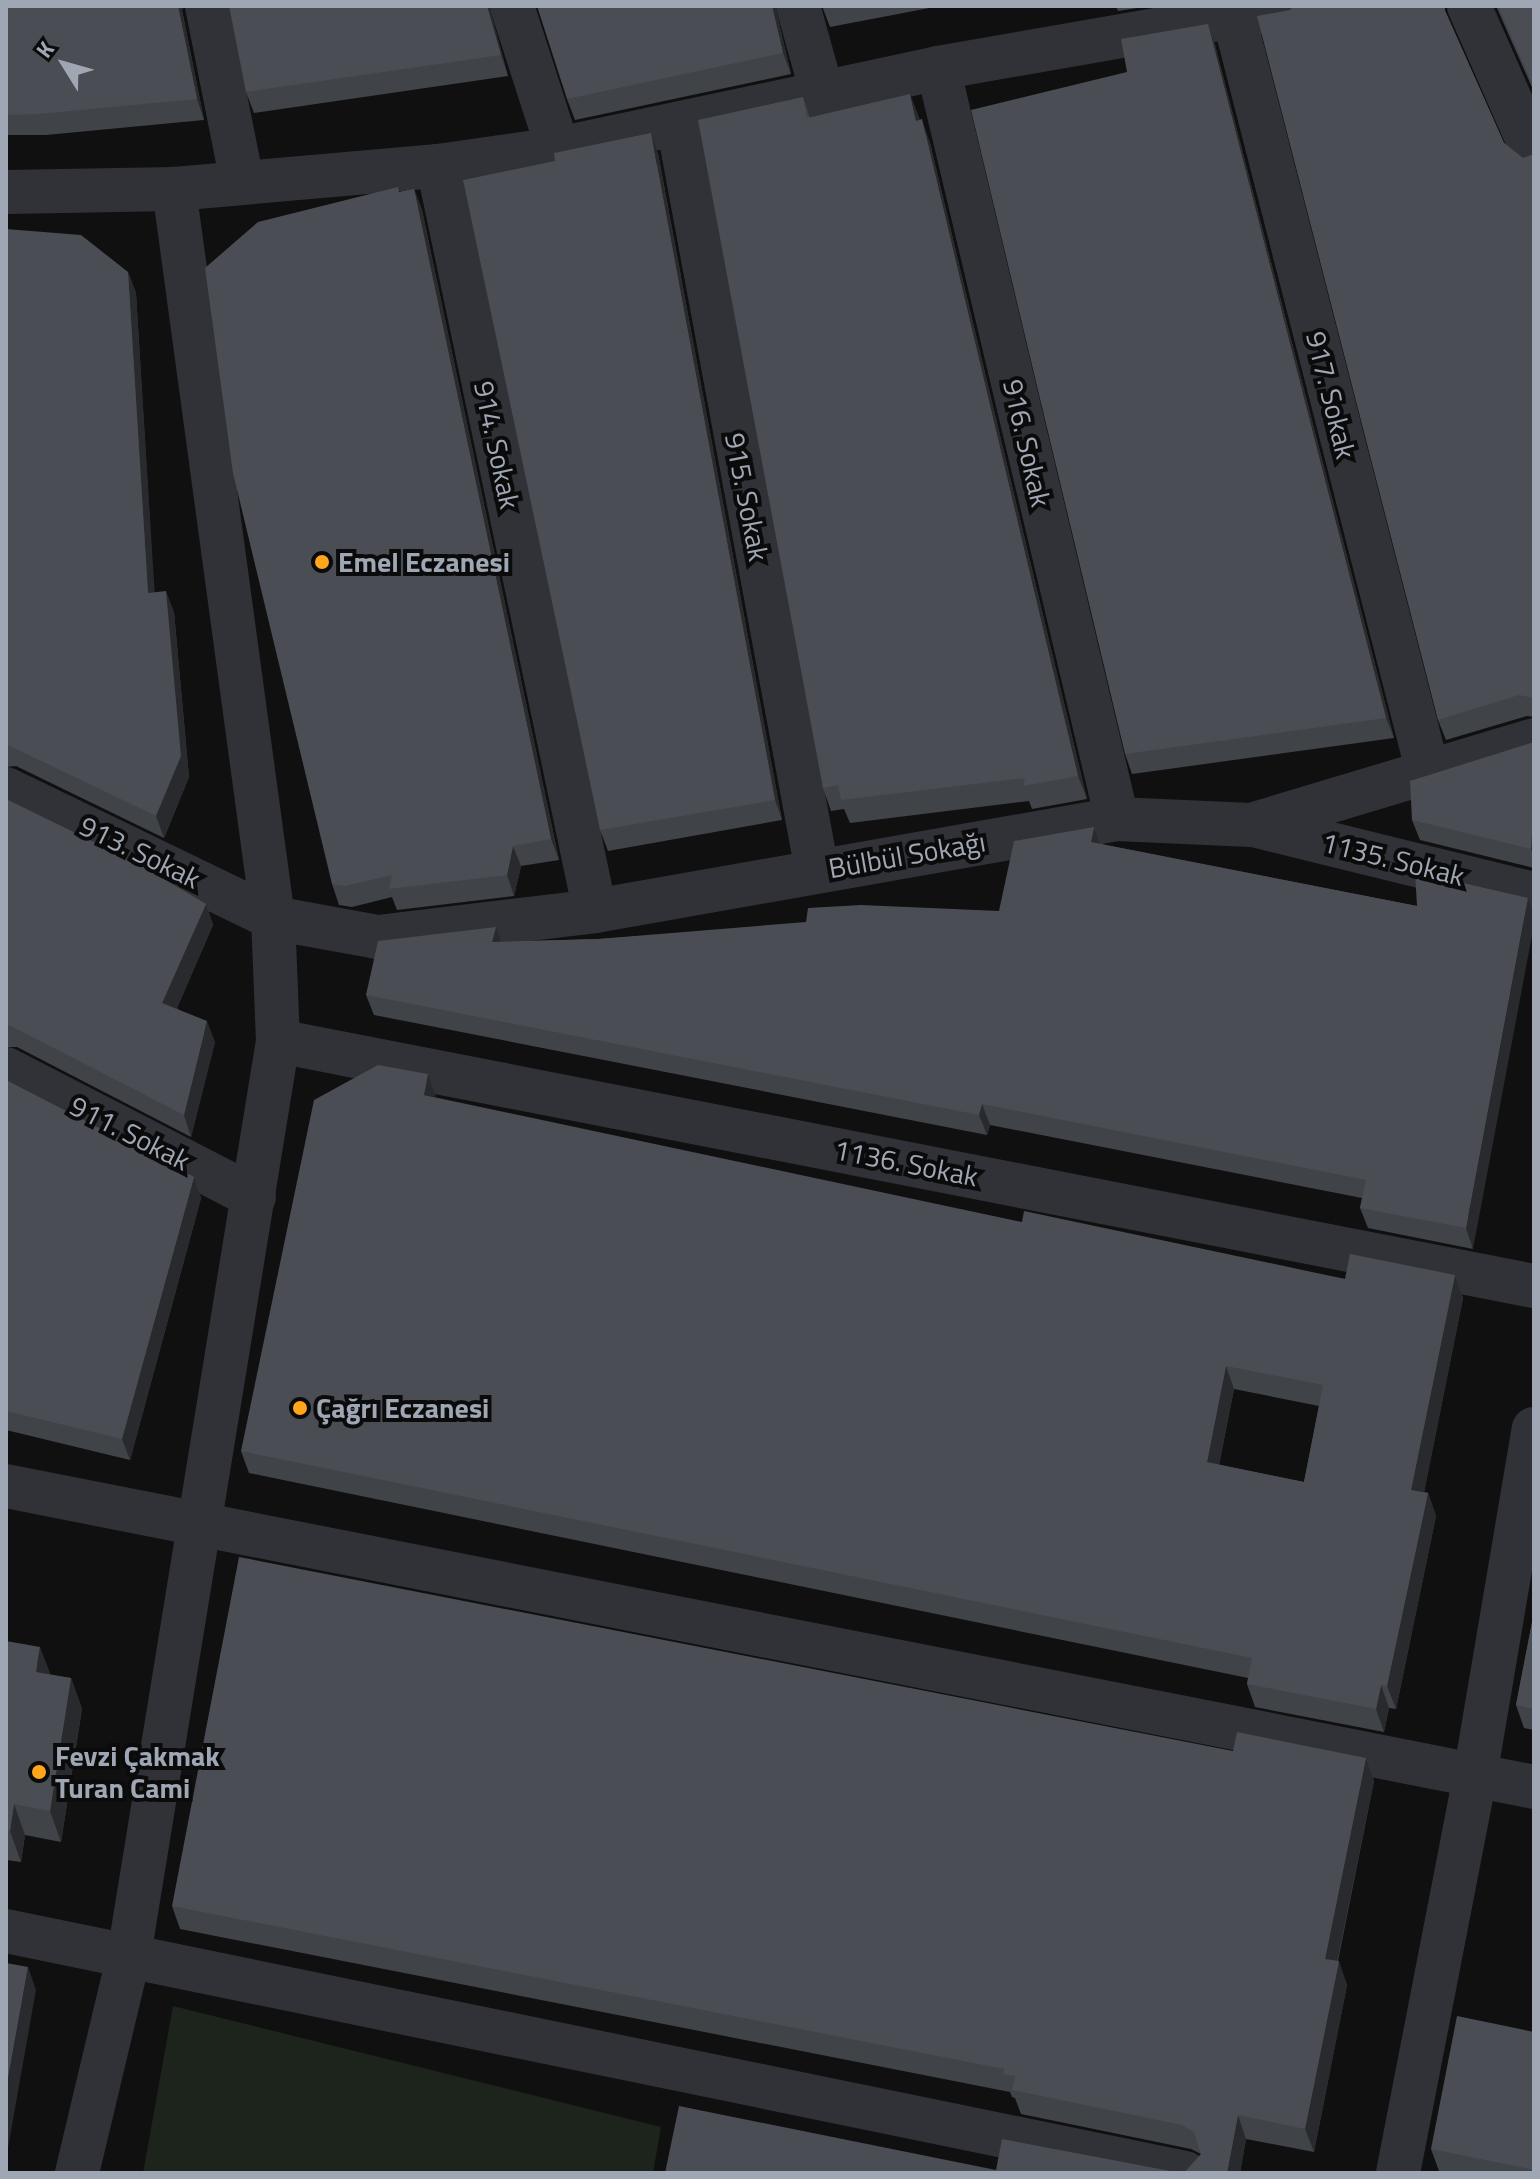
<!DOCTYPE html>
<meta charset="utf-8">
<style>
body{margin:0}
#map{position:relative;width:1540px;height:2179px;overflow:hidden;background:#101011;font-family:"Titillium Web",sans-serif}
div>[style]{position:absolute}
.green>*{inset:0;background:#1c241c}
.minor>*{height:44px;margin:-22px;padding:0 22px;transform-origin:22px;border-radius:22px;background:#303237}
.wall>*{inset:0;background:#404348}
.shaded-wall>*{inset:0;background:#292a2d}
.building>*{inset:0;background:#4a4d54}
.dots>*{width:22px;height:22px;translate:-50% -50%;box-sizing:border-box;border:4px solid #0b0b0c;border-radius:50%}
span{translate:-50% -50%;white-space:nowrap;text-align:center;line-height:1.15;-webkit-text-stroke:8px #0b0b0c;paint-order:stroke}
.street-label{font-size:28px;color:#9fa7b4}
.poi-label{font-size:28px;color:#9fa7b4;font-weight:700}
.left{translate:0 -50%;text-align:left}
.frame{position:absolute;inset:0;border:8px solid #9fa7b4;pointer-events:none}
.north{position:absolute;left:24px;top:24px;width:80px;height:80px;-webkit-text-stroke:6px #0b0b0c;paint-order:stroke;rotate:307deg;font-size:22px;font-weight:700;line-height:32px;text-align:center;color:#9fa7b4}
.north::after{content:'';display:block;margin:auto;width:28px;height:36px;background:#9fa7b4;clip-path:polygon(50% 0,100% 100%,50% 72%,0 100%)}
</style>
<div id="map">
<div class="green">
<div style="clip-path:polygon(173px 2006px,661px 2127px,653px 2173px,143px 2173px)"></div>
</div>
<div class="minor">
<div style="left:207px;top:6px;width:178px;rotate:78.7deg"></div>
<div style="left:512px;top:6px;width:150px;rotate:72.2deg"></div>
<div style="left:798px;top:6px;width:89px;rotate:74.4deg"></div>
<div style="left:1469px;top:6px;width:162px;rotate:66.3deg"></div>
<div style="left:1234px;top:17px;width:780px;rotate:75.59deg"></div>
<div style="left:938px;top:68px;width:772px;rotate:76.59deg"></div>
<div style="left:678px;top:124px;width:759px;rotate:79.45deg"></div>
<div style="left:438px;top:166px;width:761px;rotate:78.1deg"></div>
<div style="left:6px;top:192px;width:168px;rotate:-1deg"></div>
<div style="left:174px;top:189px;width:265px;rotate:-5deg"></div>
<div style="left:438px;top:166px;width:121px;rotate:-8.1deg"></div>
<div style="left:558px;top:149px;width:389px;rotate:-12deg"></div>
<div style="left:938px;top:68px;width:359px;rotate:-9.9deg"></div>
<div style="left:6px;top:789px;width:297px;rotate:25.8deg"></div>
<div style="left:273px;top:918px;width:107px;rotate:10.3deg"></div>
<div style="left:378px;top:937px;width:219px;rotate:-6.8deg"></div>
<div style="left:595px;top:911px;width:530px;rotate:-10deg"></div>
<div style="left:1117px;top:819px;width:134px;rotate:2.6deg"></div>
<div style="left:1251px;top:825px;width:295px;rotate:-16.7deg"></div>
<div style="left:1253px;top:825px;width:289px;rotate:13.8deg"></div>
<div style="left:278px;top:1041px;width:1280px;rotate:11.04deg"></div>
<div style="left:6px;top:1069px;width:279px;rotate:27.3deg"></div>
<div style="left:6px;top:1486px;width:1557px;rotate:11.14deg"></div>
<div style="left:6px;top:1931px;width:1204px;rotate:11.6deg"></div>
<div style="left:77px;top:2173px;width:224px;rotate:-76.6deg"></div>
<div style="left:129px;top:1955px;width:926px;rotate:-80.74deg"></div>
<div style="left:278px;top:1041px;width:123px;rotate:-92.3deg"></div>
<div style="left:273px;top:918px;width:736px;rotate:-97.73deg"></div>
<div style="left:1398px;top:2173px;width:404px;rotate:-79deg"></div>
<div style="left:1475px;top:1776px;width:352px;rotate:-80.4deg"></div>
</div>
<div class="wall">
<div style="clip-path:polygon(6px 6px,184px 6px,182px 10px,204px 120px,46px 135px,6px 135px)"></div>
<div style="clip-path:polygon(489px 6px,508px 76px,254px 113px,246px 92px)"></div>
<div style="clip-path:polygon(775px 6px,791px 74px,575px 120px,567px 99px)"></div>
<div style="clip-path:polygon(822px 6px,940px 6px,830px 27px)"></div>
<div style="clip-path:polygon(1116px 6px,1150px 6px,1118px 11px)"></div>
<div style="clip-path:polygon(1294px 6px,1445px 6px,1445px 11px,1504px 143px,1523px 158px,1534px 154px,1534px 717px,1527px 716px,1446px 740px,1438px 720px,1290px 10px)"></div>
<div style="clip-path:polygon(1496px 6px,1534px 6px,1534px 92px)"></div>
<div style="clip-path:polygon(1208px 24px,1215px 45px,1394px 738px,1132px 774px,1125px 754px,1127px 72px)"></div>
<div style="clip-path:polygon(803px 97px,810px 118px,920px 120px,930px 143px,1087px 799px,1032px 809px,1029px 801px,850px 823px,844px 809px,831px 811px,823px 788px)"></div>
<div style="clip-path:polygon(658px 153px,782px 820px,608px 851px,600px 830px)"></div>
<div style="clip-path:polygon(414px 189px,422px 210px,559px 860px,521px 866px,514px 896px,397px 910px,392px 897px,352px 907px,339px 905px,332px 884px,400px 192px)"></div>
<div style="clip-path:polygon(6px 229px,128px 272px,136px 293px,154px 592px,174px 612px,189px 777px,164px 838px,16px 766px,6px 767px)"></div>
<div style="clip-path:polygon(1534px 742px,1534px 868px,1420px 840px,1412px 820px)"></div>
<div style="clip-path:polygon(6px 799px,206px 904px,213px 925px,177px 1008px,215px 1042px,191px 1137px,17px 1047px,6px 1047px)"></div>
<div style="clip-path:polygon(1094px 827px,1100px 844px,1417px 906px,1473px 1249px,1368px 1228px,1360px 1208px,1362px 1198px,990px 1125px,987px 1135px,374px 1015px,366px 995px,496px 927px,501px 942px,598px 939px,999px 911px)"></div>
<div style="clip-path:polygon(6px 1080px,194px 1177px,201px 1198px,130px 1460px,6px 1430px)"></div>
<div style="clip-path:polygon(evenodd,1022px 1222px,1345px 1279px,1455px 1275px,1463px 1298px,1424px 1492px,1428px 1493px,1436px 1516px,1396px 1709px,1389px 1708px,1384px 1732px,1255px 1707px,1247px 1684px,1248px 1678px,249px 1473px,241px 1451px,1022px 1222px,1234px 1389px,1319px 1406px,1304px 1482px,1219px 1465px,1234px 1389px)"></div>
<div style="clip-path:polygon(1534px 1612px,1534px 1730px,1524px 1728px,1516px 1705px)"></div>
<div style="clip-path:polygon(6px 1641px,50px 1675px,71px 1678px,82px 1709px,61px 1842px,25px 1835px,21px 1862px,6px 1860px)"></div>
<div style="clip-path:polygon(1233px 1751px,1366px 1758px,1374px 1781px,1338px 1961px,1347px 1985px,1314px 2152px,1246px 2139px,1240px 2173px,1184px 2173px,1201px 2154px,1191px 2149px,1021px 2114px,1015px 2098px,1012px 2097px,1010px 2092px,180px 1929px,172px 1906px)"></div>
<div style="clip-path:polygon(1534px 2032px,1534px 2173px,1447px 2173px,1439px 2171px,1431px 2149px)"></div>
</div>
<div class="shaded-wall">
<div style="clip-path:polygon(178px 6px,184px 6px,182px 10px,204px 120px,197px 99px)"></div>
<div style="clip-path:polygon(487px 6px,489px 6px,508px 76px,501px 55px)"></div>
<div style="clip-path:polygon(772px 6px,775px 6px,791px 74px,783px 53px)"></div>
<div style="clip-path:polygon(1208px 24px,1215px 45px,1394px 738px,1386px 718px)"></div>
<div style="clip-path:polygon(910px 94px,919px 117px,925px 144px,916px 121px)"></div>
<div style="clip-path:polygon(922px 119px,930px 143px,1087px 799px,1078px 776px)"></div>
<div style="clip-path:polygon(651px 133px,658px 153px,782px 820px,775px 800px)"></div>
<div style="clip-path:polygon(414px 189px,422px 210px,559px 860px,551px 839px)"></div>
<div style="clip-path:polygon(128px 272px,136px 293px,156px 614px,148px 593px)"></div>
<div style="clip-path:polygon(166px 591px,174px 612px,189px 777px,164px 838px,156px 816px)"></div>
<div style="clip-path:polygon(1534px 790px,1534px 858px,1531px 849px)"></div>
<div style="clip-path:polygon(1094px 827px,1101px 847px,1091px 842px)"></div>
<div style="clip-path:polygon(513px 846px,521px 866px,514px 896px,507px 875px)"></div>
<div style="clip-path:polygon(1528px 898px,1534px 915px,1534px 925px,1473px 1249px,1466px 1228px)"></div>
<div style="clip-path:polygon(206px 904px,213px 925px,170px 1024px,162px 1003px)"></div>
<div style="clip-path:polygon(496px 927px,503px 947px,492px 942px)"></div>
<div style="clip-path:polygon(207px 1021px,215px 1042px,191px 1137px,184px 1115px)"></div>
<div style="clip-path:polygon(428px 1074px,436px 1097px,424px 1095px)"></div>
<div style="clip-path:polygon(982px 1104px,990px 1125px,987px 1135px,979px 1115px)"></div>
<div style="clip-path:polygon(194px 1177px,201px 1198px,130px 1460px,122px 1439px)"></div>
<div style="clip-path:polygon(1455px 1275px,1463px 1298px,1420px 1513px,1411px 1490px)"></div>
<div style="clip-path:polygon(1226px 1366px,1234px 1389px,1215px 1485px,1207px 1462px)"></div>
<div style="clip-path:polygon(1428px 1493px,1436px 1516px,1396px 1709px,1387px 1686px)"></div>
<div style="clip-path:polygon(40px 1647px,52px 1678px,36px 1672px)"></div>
<div style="clip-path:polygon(71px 1678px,82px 1709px,61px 1842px,50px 1811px)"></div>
<div style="clip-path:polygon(1381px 1685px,1389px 1708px,1384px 1732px,1376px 1709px)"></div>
<div style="clip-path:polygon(1366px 1758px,1374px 1781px,1333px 1982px,1325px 1959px)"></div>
<div style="clip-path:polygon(14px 1804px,25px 1835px,21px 1862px,10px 1831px)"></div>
<div style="clip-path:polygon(1339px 1961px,1347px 1985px,1314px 2152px,1305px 2129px)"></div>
<div style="clip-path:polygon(28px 1967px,36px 1990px,6px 2159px,6px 2090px)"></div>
<div style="clip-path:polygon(1238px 2115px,1246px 2139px,1240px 2173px,1227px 2173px)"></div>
</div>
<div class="building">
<div style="clip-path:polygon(6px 6px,178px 6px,197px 99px,39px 114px,6px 115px)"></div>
<div style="clip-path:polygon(229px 6px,487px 6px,501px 55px,246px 92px)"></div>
<div style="clip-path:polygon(537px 6px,772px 6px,783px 53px,567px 99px)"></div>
<div style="clip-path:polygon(1294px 6px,1443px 6px,1504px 143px,1523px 158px,1534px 154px,1534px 698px,1519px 695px,1438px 720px,1257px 16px,1290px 10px)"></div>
<div style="clip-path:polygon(1498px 6px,1534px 6px,1534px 88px)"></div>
<div style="clip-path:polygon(1208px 24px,1386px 718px,1125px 754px,971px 110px,1127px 72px,1121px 39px)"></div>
<div style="clip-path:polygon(910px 94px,916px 121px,922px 119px,1078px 776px,1023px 786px,1025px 778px,841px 800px,838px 785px,823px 788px,698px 120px,803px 97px,807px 118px)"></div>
<div style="clip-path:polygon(651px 133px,775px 800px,600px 830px,463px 180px,555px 161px,554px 153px)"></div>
<div style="clip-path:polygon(398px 187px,399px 192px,414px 189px,551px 839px,513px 846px,507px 875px,389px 889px,392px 875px,345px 886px,332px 884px,233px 473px,205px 268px,258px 222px)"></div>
<div style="clip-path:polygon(6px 229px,81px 235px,128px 272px,148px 593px,166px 591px,181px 756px,156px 816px,8px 745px,6px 745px)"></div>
<div style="clip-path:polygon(1534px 742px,1534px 790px,1531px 849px,1412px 820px,1410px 781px)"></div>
<div style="clip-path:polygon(6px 799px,137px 863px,206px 904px,162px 1003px,207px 1021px,184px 1115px,9px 1025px,6px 1025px)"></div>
<div style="clip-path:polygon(1094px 827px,1091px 842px,1417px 906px,1415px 872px,1528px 898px,1466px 1228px,1360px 1208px,1366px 1180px,982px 1104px,979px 1115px,366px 995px,378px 941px,496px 927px,492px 942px,598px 939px,806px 922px,808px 908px,861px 905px,999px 911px,1014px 841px)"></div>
<div style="clip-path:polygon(evenodd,378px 1065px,428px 1074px,424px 1095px,1022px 1222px,1024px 1211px,1345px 1279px,1350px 1254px,1455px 1275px,1411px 1490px,1428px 1493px,1387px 1686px,1381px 1685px,1376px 1709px,1247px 1684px,1252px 1658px,241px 1451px,314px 1100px,378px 1065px,1226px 1366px,1323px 1385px,1304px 1482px,1207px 1462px,1226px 1366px)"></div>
<div style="clip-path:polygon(6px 1080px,194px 1177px,122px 1439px,6px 1411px)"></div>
<div style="clip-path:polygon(239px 1557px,1233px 1751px,1237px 1732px,1366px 1758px,1325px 1959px,1339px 1961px,1305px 2129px,1238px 2115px,1227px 2173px,1184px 2173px,1201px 2154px,1194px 2132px,1182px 2125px,1012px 2090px,1015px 2076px,1003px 2074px,1004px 2069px,172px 1906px)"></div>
<div style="clip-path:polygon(1534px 1612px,1534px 1709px,1516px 1705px)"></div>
<div style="clip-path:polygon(6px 1641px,40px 1647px,36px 1672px,71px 1678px,50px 1811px,14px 1804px,10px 1831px,6px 1831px)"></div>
<div style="clip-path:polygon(6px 1963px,28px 1967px,6px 2090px)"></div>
<div style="clip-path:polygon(1457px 2016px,1534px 2032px,1534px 2170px,1431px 2149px)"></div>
<div style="clip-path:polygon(679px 2106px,996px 2170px,1002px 2139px,1181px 2173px,665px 2173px)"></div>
</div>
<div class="dots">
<div style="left:322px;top:562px;background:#ffa61a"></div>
<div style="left:300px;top:1408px;background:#ffa61a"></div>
<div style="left:39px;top:1772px;background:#ffa61a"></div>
</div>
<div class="street-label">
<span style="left:1331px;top:395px;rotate:76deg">917. Sokak</span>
<span style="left:1027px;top:443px;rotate:77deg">916. Sokak</span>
<span style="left:497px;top:445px;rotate:78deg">914. Sokak</span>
<span style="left:747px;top:497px;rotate:79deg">915. Sokak</span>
<span style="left:140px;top:852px;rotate:26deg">913. Sokak</span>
<span style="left:907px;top:855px;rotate:-10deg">Bülbül Sokağı</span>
<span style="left:1393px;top:859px;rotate:14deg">1135. Sokak</span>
<span style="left:130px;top:1133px;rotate:27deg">911. Sokak</span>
<span style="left:906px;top:1163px;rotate:11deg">1136. Sokak</span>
</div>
<div class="poi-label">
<span class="left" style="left:338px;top:562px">Emel Eczanesi</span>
<span class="left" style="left:316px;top:1408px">Çağrı Eczanesi</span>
<span class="left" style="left:55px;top:1772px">Fevzi Çakmak<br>Turan Cami</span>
</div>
<div class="frame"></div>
<div class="north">K</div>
</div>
